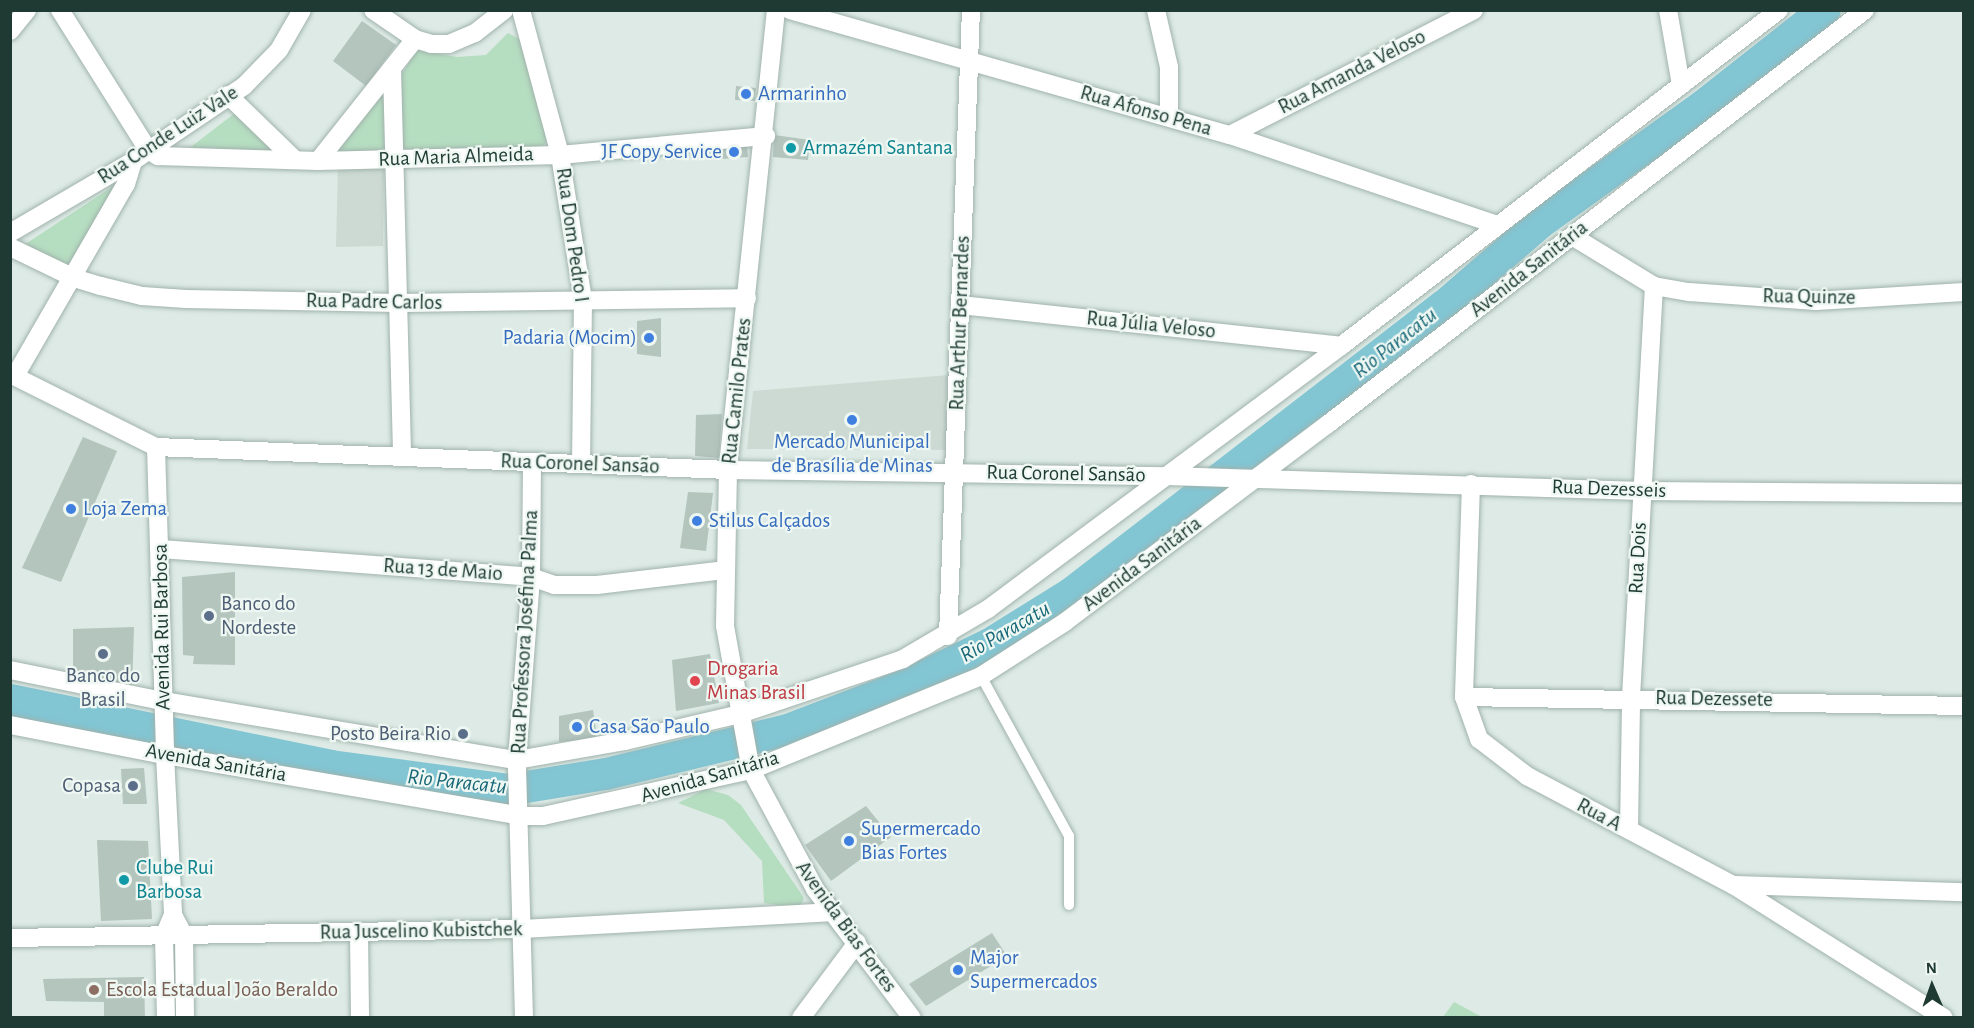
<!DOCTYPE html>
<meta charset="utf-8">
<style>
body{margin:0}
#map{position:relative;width:1974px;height:1028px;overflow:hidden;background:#ddeae5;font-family:"Alegreya Sans",sans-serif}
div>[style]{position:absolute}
.built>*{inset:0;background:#ccdad3}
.green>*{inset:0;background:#b5ddc0}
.river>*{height:32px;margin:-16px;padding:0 16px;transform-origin:16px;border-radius:16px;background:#82c5d3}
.building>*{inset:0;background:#b3c5bd}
.roads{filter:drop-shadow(0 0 2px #a0b2ac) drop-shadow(0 0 2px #a0b2ac)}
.lane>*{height:10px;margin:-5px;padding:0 5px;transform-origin:5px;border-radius:5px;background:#fff}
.street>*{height:18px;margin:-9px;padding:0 9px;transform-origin:9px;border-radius:9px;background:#fff}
.secondary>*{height:18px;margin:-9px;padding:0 9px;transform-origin:9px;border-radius:9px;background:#fff}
.dots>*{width:16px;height:16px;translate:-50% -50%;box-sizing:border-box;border:3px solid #eef7f2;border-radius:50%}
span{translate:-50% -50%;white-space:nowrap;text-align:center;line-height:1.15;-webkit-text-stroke:4.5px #eef7f2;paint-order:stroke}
.street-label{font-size:21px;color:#1e3a33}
.shop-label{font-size:21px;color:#366cbe}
.left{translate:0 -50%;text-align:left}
.right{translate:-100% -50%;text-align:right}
.culture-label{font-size:21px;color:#0d838f}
.service-label{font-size:21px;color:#4e5e75}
.health-label{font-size:21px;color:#be3a42}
.education-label{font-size:21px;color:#785e54}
.water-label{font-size:22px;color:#176778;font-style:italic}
.frame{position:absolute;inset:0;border:12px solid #1e3a33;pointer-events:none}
.north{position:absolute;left:1902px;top:956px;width:60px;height:60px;-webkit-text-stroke:4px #eef7f2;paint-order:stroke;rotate:358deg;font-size:16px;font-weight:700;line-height:24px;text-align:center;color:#1e3a33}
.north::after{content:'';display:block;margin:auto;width:21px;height:27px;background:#1e3a33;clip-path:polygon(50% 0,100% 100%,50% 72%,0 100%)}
</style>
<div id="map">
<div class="built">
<div style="clip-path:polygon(384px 165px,383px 246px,336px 247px,338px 166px)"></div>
<div style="clip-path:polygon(949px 375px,956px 450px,747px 449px,753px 391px)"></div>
</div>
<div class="green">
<div style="clip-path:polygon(508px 33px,521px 40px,547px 141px,541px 148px,412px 152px,401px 146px,399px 79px,416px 50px,457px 57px,486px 55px)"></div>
<div style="clip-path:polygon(387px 85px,392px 152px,331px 154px)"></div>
<div style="clip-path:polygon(235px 113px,282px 152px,187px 150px)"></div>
<div style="clip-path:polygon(115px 185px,70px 271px,24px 245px)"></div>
<div style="clip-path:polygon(706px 789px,728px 795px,741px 805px,804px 898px,799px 908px,764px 903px,762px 861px,724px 820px,678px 803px)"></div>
<div style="clip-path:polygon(1454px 1002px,1482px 1017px,1443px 1017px)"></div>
</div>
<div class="river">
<div style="left:10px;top:700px;width:328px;rotate:11.6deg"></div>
<div style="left:331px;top:766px;width:179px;rotate:7.7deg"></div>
<div style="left:508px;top:790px;width:99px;rotate:-9.3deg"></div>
<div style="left:606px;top:774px;width:187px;rotate:-13.6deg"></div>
<div style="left:788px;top:730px;width:125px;rotate:-21deg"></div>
<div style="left:905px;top:685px;width:94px;rotate:-25.8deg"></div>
<div style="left:990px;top:644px;width:97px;rotate:-31.9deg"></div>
<div style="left:1072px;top:593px;width:470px;rotate:-37.7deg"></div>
<div style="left:1444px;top:306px;width:128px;rotate:-40.9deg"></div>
<div style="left:1541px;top:222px;width:199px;rotate:-35.6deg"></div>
<div style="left:1703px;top:106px;width:155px;rotate:-38.2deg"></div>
</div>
<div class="building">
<div style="clip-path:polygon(362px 21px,396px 45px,366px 86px,333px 61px)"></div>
<div style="clip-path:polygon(736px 86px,756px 88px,755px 101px,735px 100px)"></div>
<div style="clip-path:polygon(774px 135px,810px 140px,808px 160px,773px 157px)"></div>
<div style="clip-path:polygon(747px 145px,748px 157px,721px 159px,722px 147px)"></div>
<div style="clip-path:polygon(661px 318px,661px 357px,637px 354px,637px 321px)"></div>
<div style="clip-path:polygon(722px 414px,719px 458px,695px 456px,696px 415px)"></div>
<div style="clip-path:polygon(83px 437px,117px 451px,61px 582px,22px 568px)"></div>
<div style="clip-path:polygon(688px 492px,713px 493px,706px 551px,680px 548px)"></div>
<div style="clip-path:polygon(235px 572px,235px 665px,193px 664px,194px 656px,183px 655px,182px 577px)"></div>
<div style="clip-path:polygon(134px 627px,132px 690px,73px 678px,73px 629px)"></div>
<div style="clip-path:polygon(710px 654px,719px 703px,676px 711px,672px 660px)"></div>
<div style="clip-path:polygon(593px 710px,597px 738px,559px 742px,559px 716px)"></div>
<div style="clip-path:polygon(144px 768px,147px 804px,123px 804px,121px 769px)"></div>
<div style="clip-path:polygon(866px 806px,891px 837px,831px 881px,805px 845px)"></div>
<div style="clip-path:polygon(97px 840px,148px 841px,152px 919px,101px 921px)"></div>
<div style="clip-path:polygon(992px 933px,1007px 956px,926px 1006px,909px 984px)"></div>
<div style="clip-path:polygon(144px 977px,145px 1018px,104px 1018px,104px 1002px,46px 1001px,43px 979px)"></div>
</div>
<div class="roads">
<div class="lane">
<div style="left:981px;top:676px;width:183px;rotate:61.2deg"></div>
<div style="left:1069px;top:836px;width:69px;rotate:90deg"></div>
</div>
<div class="street">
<div style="left:60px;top:10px;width:165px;rotate:57.8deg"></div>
<div style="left:148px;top:150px;width:12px;rotate:31deg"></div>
<div style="left:158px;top:156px;width:160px;rotate:1.8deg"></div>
<div style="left:318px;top:161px;width:242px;rotate:-1.4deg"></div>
<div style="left:560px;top:155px;width:207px;rotate:-5.3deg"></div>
<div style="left:373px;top:10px;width:51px;rotate:34.6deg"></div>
<div style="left:415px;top:39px;width:17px;rotate:17deg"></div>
<div style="left:431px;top:44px;width:18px"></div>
<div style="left:449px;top:44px;width:28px;rotate:-23deg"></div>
<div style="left:475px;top:33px;width:37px;rotate:-38deg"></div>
<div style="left:521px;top:10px;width:150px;rotate:74.9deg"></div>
<div style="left:560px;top:155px;width:148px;rotate:81deg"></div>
<div style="left:583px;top:301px;width:163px;rotate:90.7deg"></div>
<div style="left:790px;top:10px;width:457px;rotate:15.9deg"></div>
<div style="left:1230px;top:135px;width:283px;rotate:18.6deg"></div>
<div style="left:1156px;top:10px;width:58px;rotate:77.2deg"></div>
<div style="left:1169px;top:67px;width:50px;rotate:90deg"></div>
<div style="left:1668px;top:10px;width:76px;rotate:80.2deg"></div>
<div style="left:10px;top:31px;width:27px;rotate:-51deg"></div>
<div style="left:392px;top:70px;width:387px;rotate:88.5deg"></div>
<div style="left:228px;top:95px;width:93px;rotate:44.1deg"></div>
<div style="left:1230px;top:135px;width:274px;rotate:-27.1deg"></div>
<div style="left:318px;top:161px;width:156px;rotate:-51.5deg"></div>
<div style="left:10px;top:233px;width:143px;rotate:-30.3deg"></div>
<div style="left:133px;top:161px;width:134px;rotate:-34deg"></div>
<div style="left:244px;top:86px;width:50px;rotate:-45.8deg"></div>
<div style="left:279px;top:50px;width:46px;rotate:-60.1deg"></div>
<div style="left:1572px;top:236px;width:96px;rotate:31.4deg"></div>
<div style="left:1654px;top:286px;width:36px;rotate:10deg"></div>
<div style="left:1689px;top:292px;width:127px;rotate:4.1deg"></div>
<div style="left:1816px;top:301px;width:148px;rotate:-3.5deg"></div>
<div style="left:10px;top:247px;width:71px;rotate:25.8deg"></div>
<div style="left:74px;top:278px;width:28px;rotate:17deg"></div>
<div style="left:101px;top:286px;width:42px;rotate:13.7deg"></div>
<div style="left:142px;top:296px;width:44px;rotate:3.9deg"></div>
<div style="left:186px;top:299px;width:213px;rotate:1.1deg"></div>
<div style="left:399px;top:303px;width:348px;rotate:-0.8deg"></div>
<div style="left:960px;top:305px;width:383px;rotate:6.1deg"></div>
<div style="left:15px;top:376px;width:222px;rotate:-60deg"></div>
<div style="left:126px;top:184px;width:24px;rotate:-73deg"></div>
<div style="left:156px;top:447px;width:572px;rotate:2.3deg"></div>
<div style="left:728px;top:470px;width:439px;rotate:0.8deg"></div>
<div style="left:1167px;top:476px;width:475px;rotate:1.8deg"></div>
<div style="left:1642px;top:491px;width:322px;rotate:0.4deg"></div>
<div style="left:1471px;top:484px;width:213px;rotate:91.9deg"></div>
<div style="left:1464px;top:697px;width:45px;rotate:70.3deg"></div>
<div style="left:1479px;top:739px;width:61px;rotate:37.6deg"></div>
<div style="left:1527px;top:776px;width:233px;rotate:27.9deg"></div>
<div style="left:1733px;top:885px;width:249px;rotate:32.2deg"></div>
<div style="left:161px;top:549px;width:371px;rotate:4.3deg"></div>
<div style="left:531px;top:577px;width:24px;rotate:19deg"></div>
<div style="left:554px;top:585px;width:43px"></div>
<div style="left:597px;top:585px;width:128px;rotate:-6.7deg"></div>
<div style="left:948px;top:636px;width:626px;rotate:-87.9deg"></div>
<div style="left:10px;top:670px;width:156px;rotate:11.5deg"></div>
<div style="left:1464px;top:697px;width:500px;rotate:1.03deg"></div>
<div style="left:10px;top:725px;width:158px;rotate:11deg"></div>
<div style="left:1629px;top:830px;width:133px;rotate:-89.1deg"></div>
<div style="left:1631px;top:697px;width:412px;rotate:-86.8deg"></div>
<div style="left:1735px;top:885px;width:229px;rotate:1.8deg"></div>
<div style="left:359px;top:933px;width:85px;rotate:89.3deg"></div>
<div style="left:10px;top:938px;width:512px;rotate:-1.01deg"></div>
<div style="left:522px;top:929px;width:309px;rotate:-3.1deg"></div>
<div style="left:524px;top:1018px;width:258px;rotate:-91.6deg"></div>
<div style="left:517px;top:760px;width:184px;rotate:-85.6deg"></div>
<div style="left:531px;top:577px;width:115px;rotate:-89.5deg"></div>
<div style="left:801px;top:1018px;width:94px;rotate:-53.3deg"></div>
</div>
<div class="secondary">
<div style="left:776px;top:10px;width:462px;rotate:96deg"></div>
<div style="left:728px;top:470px;width:156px;rotate:91.1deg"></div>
<div style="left:725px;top:626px;width:146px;rotate:79.8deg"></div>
<div style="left:751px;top:770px;width:135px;rotate:61.7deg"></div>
<div style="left:815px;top:889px;width:161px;rotate:53.1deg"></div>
<div style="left:10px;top:374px;width:163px;rotate:26.6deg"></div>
<div style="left:156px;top:447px;width:308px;rotate:88.3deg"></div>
<div style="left:165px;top:755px;width:160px;rotate:87.1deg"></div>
<div style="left:173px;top:915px;width:24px;rotate:62deg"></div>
<div style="left:184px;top:936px;width:82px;rotate:89.3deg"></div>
<div style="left:163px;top:701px;width:359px;rotate:9.5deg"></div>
<div style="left:517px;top:760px;width:110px;rotate:-10deg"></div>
<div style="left:625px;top:741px;width:118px;rotate:-13.2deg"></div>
<div style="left:740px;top:714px;width:172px;rotate:-18.6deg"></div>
<div style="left:903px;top:659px;width:99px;rotate:-30.5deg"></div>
<div style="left:988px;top:609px;width:440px;rotate:-36.7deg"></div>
<div style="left:1341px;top:346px;width:552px;rotate:-37.49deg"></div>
<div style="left:165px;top:755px;width:360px;rotate:9.7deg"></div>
<div style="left:520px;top:816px;width:23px"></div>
<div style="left:543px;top:816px;width:213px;rotate:-12.5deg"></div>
<div style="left:751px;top:770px;width:248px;rotate:-22.2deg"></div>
<div style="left:981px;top:676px;width:100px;rotate:-32.7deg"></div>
<div style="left:1065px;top:622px;width:329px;rotate:-37deg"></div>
<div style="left:1328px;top:424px;width:678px;rotate:-37.63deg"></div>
<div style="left:166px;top:1018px;width:82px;rotate:-91.4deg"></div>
<div style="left:164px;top:936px;width:23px;rotate:-67deg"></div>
</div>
</div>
<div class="dots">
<div style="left:746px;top:94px;background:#3f7fe0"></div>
<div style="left:791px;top:148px;background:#0f9aa8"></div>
<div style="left:734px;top:152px;background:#3f7fe0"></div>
<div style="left:649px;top:338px;background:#3f7fe0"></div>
<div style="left:852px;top:420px;background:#3f7fe0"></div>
<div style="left:71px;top:509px;background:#3f7fe0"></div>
<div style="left:697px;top:521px;background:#3f7fe0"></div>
<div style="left:209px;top:616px;background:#5c6f8a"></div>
<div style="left:103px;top:654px;background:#5c6f8a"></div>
<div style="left:695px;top:681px;background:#e0444e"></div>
<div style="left:577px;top:727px;background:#3f7fe0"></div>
<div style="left:463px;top:734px;background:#5c6f8a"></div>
<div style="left:133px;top:786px;background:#5c6f8a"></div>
<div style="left:849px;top:841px;background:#3f7fe0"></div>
<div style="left:124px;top:880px;background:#0f9aa8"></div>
<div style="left:958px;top:970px;background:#3f7fe0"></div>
<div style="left:94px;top:990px;background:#8d6e63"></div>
</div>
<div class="street-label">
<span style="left:1352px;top:72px;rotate:-27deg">Rua Amanda Veloso</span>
<span style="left:1146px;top:111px;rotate:16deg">Rua Afonso Pena</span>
<span style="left:168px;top:135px;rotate:-33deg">Rua Conde Luiz Vale</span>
<span style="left:456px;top:157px;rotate:-2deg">Rua Maria Almeida</span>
<span style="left:572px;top:235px;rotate:82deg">Rua Dom Pedro I</span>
<span style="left:1529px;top:269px;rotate:-38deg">Avenida Sanitária</span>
<span style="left:1809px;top:297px;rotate:1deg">Rua Quinze</span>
<span style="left:374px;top:302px;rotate:1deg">Rua Padre Carlos</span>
<span style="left:960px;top:323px;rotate:-88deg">Rua Arthur Bernardes</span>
<span style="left:1151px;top:325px;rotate:6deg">Rua Júlia Veloso</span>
<span style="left:737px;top:391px;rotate:-84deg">Rua Camilo Prates</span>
<span style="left:580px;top:464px;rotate:2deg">Rua Coronel Sansão</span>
<span style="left:1066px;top:474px;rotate:1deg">Rua Coronel Sansão</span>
<span style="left:1609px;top:489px;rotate:2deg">Rua Dezesseis</span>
<span style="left:1638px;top:558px;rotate:-87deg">Rua Dois</span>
<span style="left:1142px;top:564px;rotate:-37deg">Avenida Sanitária</span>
<span style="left:443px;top:570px;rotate:4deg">Rua 13 de Maio</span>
<span style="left:162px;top:627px;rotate:-91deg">Avenida Rui Barbosa</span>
<span style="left:525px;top:632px;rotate:-87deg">Rua Professora Joséfina Palma</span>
<span style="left:1714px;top:699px;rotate:1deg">Rua Dezessete</span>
<span style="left:216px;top:763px;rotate:10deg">Avenida Sanitária</span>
<span style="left:710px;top:777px;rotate:-16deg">Avenida Sanitária</span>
<span style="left:1599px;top:815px;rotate:28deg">Rua A</span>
<span style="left:846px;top:927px;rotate:54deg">Avenida Bias Fortes</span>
<span style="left:421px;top:931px;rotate:-1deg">Rua Juscelino Kubistchek</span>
</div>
<div class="shop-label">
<span class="left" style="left:758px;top:94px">Armarinho</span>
<span class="right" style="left:722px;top:152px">JF Copy Service</span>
<span class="right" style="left:637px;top:338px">Padaria (Mocim)</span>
<span style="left:852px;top:454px">Mercado Municipal<br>de Brasília de Minas</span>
<span class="left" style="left:83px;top:509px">Loja Zema</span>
<span class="left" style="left:709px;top:521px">Stilus Calçados</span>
<span class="left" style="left:589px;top:727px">Casa São Paulo</span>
<span class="left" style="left:861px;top:841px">Supermercado<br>Bias Fortes</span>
<span class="left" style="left:970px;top:970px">Major<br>Supermercados</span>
</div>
<div class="culture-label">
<span class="left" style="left:803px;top:148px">Armazém Santana</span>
<span class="left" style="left:136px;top:880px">Clube Rui<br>Barbosa</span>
</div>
<div class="service-label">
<span class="left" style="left:221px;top:616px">Banco do<br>Nordeste</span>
<span style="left:103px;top:688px">Banco do<br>Brasil</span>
<span class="right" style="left:451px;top:734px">Posto Beira Rio</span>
<span class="right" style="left:121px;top:786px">Copasa</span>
</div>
<div class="health-label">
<span class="left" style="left:707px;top:681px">Drogaria<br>Minas Brasil</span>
</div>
<div class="education-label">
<span class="left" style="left:106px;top:990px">Escola Estadual João Beraldo</span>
</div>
<div class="water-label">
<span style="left:1395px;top:343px;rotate:-38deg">Rio Paracatu</span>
<span style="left:1005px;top:632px;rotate:-30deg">Rio Paracatu</span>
<span style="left:457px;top:782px;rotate:6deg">Rio Paracatu</span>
</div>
<div class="frame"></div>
<div class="north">N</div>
</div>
